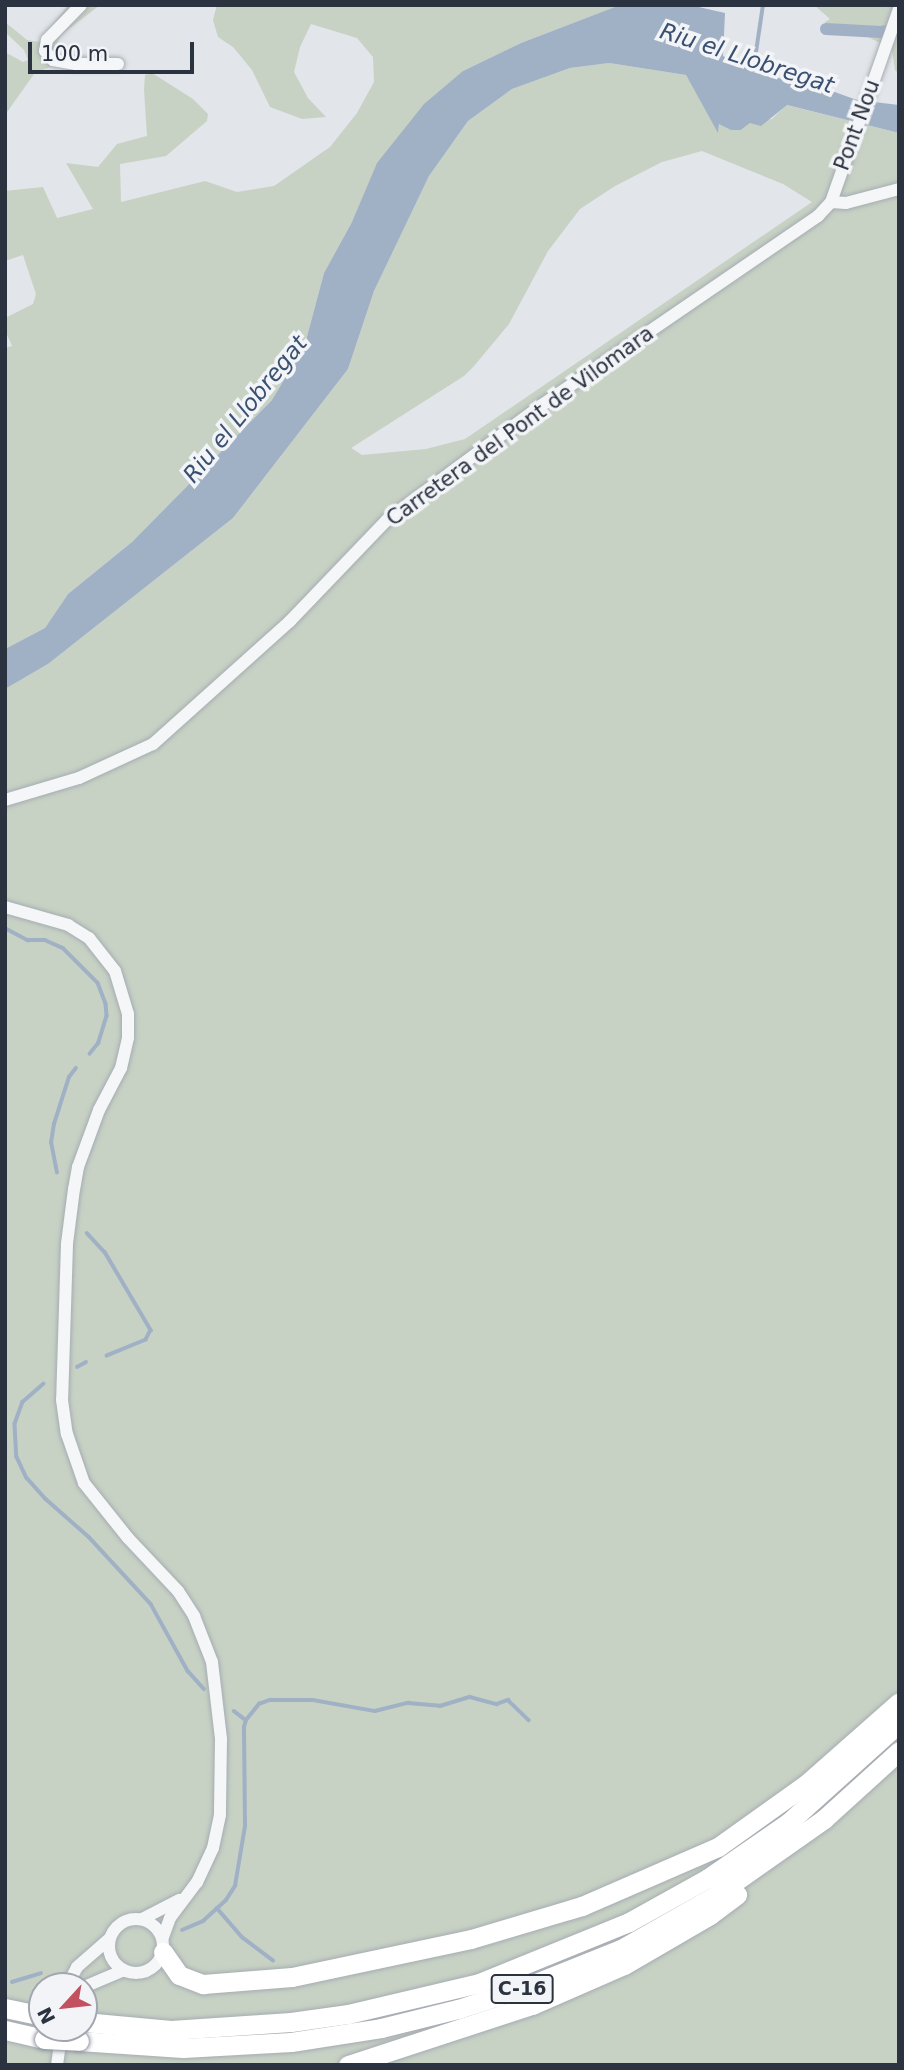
<!DOCTYPE html>
<style>
body{margin:0}
#map{position:relative;width:904px;height:2070px;overflow:hidden;background:#e2e5e9;font-family:"DejaVu Sans",sans-serif}
div>[style]{position:absolute}
.green>*{inset:0;background:#c7d2c4}
.water>*{inset:0;background:#a0b1c6}
.stream>*{height:3.5px;margin:-1.75px;padding:0 1.75px;transform-origin:1.75px;border-radius:1.75px;background:#a0b1c6}
.canal>*{height:12px;margin:-6px;padding:0 6px;transform-origin:6px;border-radius:6px;background:#a0b1c6}
.roads{filter:drop-shadow(0 0 2px #a7acb3) drop-shadow(0 0 2px #a7acb3)}
.minor>*{height:12px;margin:-6px;padding:0 6px;transform-origin:6px;border-radius:6px;background:#f4f6f8}
.minor>.ring{margin:-6px;padding:0;box-sizing:content-box;background:none;border:12px solid #f4f6f8;border-radius:50%}
.highway>*{height:19px;margin:-9.5px;padding:0 9.5px;transform-origin:9.5px;border-radius:9.5px;background:#fff}
.bridges{filter:drop-shadow(0 0 2px #8b929f) drop-shadow(0 0 2px #8b929f)}
.highway-bridge>*{height:19px;margin:-9.5px;padding:0 9.5px;transform-origin:9.5px;border-radius:9.5px;background:#fff}
span{translate:-50% -50%;white-space:nowrap;text-align:center;line-height:1.15;-webkit-text-stroke:7px #f2f4f7;paint-order:stroke}
.shield-label span{padding:2px 5px;background:#f2f4f7;border:2px solid;border-radius:5px;-webkit-text-stroke-width:0}
.shield-label{font-size:19px;color:#2b3240;font-weight:700}
.street-label{font-size:21px;color:#2b3240}
.water-label{font-size:23px;color:#395070;font-style:italic}
.frame{position:absolute;inset:0;border:7px solid #2b3240;pointer-events:none}
.north{position:absolute;left:28px;top:1972px;width:70px;height:70px;box-sizing:border-box;background:#f2f4f7;border:2px solid #a2a6ae;border-radius:50%;rotate:243deg;font-size:19px;font-weight:700;line-height:28px;text-align:center;color:#2b3240}
.north::after{content:'';display:block;margin:auto;width:24px;height:32px;background:#c35260;clip-path:polygon(50% 0,100% 100%,50% 72%,0 100%)}
.scale{position:absolute;left:28px;top:42px;width:166px;height:32px;box-sizing:border-box;border:4px solid #2b3240;border-top:0;padding-left:9px;font-size:21px;line-height:24px;white-space:nowrap;color:#2b3240;-webkit-text-stroke:5px #f2f4f7;paint-order:stroke}
</style>
<div id="map">
<div class="green">
<div style="clip-path:polygon(68px 5px,100px 5px,61px 35px,56px 46px,61px 56px,54px 65px,34px 74px,5px 115px,5px 52px,23px 62px,28px 60px,24px 50px,5px 32px,5px 22px,27px 40px,39px 42px)"></div>
<div style="clip-path:polygon(217px 5px,620px 5px,521px 43px,463px 71px,352px 222px,324px 273px,305px 344px,272px 400px,132px 542px,68px 594px,45px 628px,5px 649px,5px 348px,12px 346px,5px 330px,5px 318px,33px 304px,36px 294px,23px 255px,5px 261px,5px 191px,43px 187px,57px 218px,93px 209px,66px 163px,98px 167px,117px 144px,147px 136px,144px 90px,145px 75px,152px 73px,193px 99px,208px 114px,207px 121px,166px 156px,120px 164px,121px 202px,205px 181px,237px 192px,274px 186px,330px 147px,357px 113px,374px 82px,373px 57px,357px 38px,311px 24px,300px 47px,294px 72px,308px 98px,326px 117px,302px 119px,270px 107px,252px 70px,233px 47px,218px 37px,213px 20px)"></div>
<div style="clip-path:polygon(814px 5px,899px 5px,899px 74px,895px 70px,892px 49px,862px 34px,825px 33px,825px 22px,830px 19px)"></div>
<div style="clip-path:polygon(evenodd,609px 63px,686px 75px,718px 131px,719px 124px,741px 130px,750px 123px,772px 119px,786px 105px,899px 133px,899px 2065px,5px 2065px,5px 689px,48px 664px,233px 518px,348px 369px,374px 291px,429px 176px,468px 121px,512px 89px,570px 68px,609px 63px,702px 151px,783px 184px,812px 202px,465px 439px,426px 449px,362px 455px,351px 448px,464px 376px,474px 366px,509px 324px,548px 251px,580px 209px,615px 186px,662px 162px,702px 151px,609px 63px,42px 1986px,84px 1986px,84px 2028px,42px 2028px,42px 1986px)"></div>
</div>
<div class="water">
<div style="clip-path:polygon(620px 5px,690px 5px,725px 13px,723px 56px,742px 66px,797px 84px,829px 90px,857px 100px,899px 105px,899px 133px,787px 105px,761px 126px,750px 123px,741px 130px,731px 130px,719px 124px,718px 133px,686px 75px,609px 63px,570px 68px,512px 89px,468px 121px,429px 176px,374px 291px,348px 369px,233px 518px,48px 664px,5px 689px,5px 649px,45px 628px,68px 594px,132px 542px,272px 400px,305px 344px,324px 273px,352px 222px,377px 163px,424px 104px,463px 71px,521px 43px)"></div>
</div>
<div class="stream">
<div style="left:753px;top:72px;width:68px;rotate:-81.5deg"></div>
<div style="left:5px;top:928px;width:26px;rotate:28deg"></div>
<div style="left:28px;top:940px;width:17px"></div>
<div style="left:45px;top:940px;width:20px;rotate:24deg"></div>
<div style="left:63px;top:948px;width:49px;rotate:45deg"></div>
<div style="left:98px;top:983px;width:22px;rotate:69deg"></div>
<div style="left:106px;top:1004px;width:12px;rotate:85deg"></div>
<div style="left:107px;top:1016px;width:28px;rotate:107deg"></div>
<div style="left:99px;top:1043px;width:14px;rotate:129deg"></div>
<div style="left:57px;top:1173px;width:31px;rotate:-101deg"></div>
<div style="left:51px;top:1143px;width:19px;rotate:-81deg"></div>
<div style="left:54px;top:1124px;width:49px;rotate:-72.3deg"></div>
<div style="left:69px;top:1077px;width:11px;rotate:-52deg"></div>
<div style="left:87px;top:1233px;width:26px;rotate:47deg"></div>
<div style="left:105px;top:1252px;width:91px;rotate:59.5deg"></div>
<div style="left:151px;top:1330px;width:11px;rotate:117deg"></div>
<div style="left:146px;top:1340px;width:42px;rotate:157.7deg"></div>
<div style="left:77px;top:1367px;width:10px;rotate:-29deg"></div>
<div style="left:44px;top:1384px;width:28px;rotate:139deg"></div>
<div style="left:23px;top:1402px;width:23px;rotate:110deg"></div>
<div style="left:15px;top:1424px;width:33px;rotate:87deg"></div>
<div style="left:17px;top:1457px;width:23px;rotate:65deg"></div>
<div style="left:27px;top:1478px;width:28px;rotate:48deg"></div>
<div style="left:46px;top:1499px;width:57px;rotate:41.5deg"></div>
<div style="left:89px;top:1537px;width:91px;rotate:47.2deg"></div>
<div style="left:151px;top:1604px;width:77px;rotate:61.1deg"></div>
<div style="left:188px;top:1671px;width:24px;rotate:48deg"></div>
<div style="left:234px;top:1711px;width:15px;rotate:37deg"></div>
<div style="left:217px;top:1908px;width:38px;rotate:49deg"></div>
<div style="left:242px;top:1937px;width:39px;rotate:37deg"></div>
<div style="left:182px;top:1930px;width:23px;rotate:-23deg"></div>
<div style="left:203px;top:1921px;width:31px;rotate:-42deg"></div>
<div style="left:226px;top:1900px;width:17px;rotate:-57deg"></div>
<div style="left:235px;top:1886px;width:61px;rotate:-80.5deg"></div>
<div style="left:245px;top:1826px;width:99px;rotate:-90.6deg"></div>
<div style="left:244px;top:1727px;width:7px;rotate:-74deg"></div>
<div style="left:246px;top:1720px;width:21px;rotate:-51deg"></div>
<div style="left:259px;top:1704px;width:12px;rotate:-20deg"></div>
<div style="left:270px;top:1700px;width:43px"></div>
<div style="left:313px;top:1700px;width:63px;rotate:10.1deg"></div>
<div style="left:375px;top:1711px;width:34px;rotate:-14deg"></div>
<div style="left:408px;top:1703px;width:32px;rotate:5deg"></div>
<div style="left:440px;top:1706px;width:31px;rotate:-17deg"></div>
<div style="left:470px;top:1697px;width:28px;rotate:15deg"></div>
<div style="left:497px;top:1704px;width:12px;rotate:-20deg"></div>
<div style="left:508px;top:1700px;width:29px;rotate:44deg"></div>
<div style="left:12px;top:1982px;width:30px;rotate:-17deg"></div>
</div>
<div class="canal">
<div style="left:826px;top:29px;width:55px;rotate:3.1deg"></div>
<div style="left:881px;top:32px;width:18px;rotate:-9deg"></div>
</div>
<div class="roads">
<div class="minor">
<div style="left:81px;top:5px;width:49px;rotate:134.2deg"></div>
<div style="left:47px;top:40px;width:11px;rotate:100deg"></div>
<div style="left:45px;top:51px;width:12px;rotate:48deg"></div>
<div style="left:53px;top:60px;width:23px;rotate:10deg"></div>
<div style="left:76px;top:64px;width:42px"></div>
<div style="left:831px;top:202px;width:15px;rotate:4deg"></div>
<div style="left:846px;top:203px;width:55px;rotate:-14.8deg"></div>
<div style="left:5px;top:800px;width:77px;rotate:-16.6deg"></div>
<div style="left:79px;top:778px;width:81px;rotate:-24.7deg"></div>
<div style="left:153px;top:744px;width:184px;rotate:-41.9deg"></div>
<div style="left:290px;top:621px;width:140px;rotate:-46.2deg"></div>
<div style="left:387px;top:520px;width:193px;rotate:-36.6deg"></div>
<div style="left:542px;top:405px;width:335px;rotate:-34.4deg"></div>
<div style="left:818px;top:216px;width:19px;rotate:-47deg"></div>
<div style="left:831px;top:202px;width:205px;rotate:-70.6deg"></div>
<div style="left:5px;top:907px;width:66px;rotate:15.9deg"></div>
<div style="left:68px;top:925px;width:25px;rotate:32deg"></div>
<div style="left:89px;top:938px;width:42px;rotate:51.8deg"></div>
<div style="left:115px;top:971px;width:45px;rotate:73.2deg"></div>
<div style="left:128px;top:1014px;width:24px;rotate:90deg"></div>
<div style="left:128px;top:1038px;width:31px;rotate:103deg"></div>
<div style="left:121px;top:1068px;width:47px;rotate:117.6deg"></div>
<div style="left:99px;top:1110px;width:61px;rotate:110.2deg"></div>
<div style="left:78px;top:1167px;width:22px;rotate:100deg"></div>
<div style="left:74px;top:1189px;width:55px;rotate:97.3deg"></div>
<div style="left:67px;top:1244px;width:156px;rotate:91.8deg"></div>
<div style="left:62px;top:1400px;width:34px;rotate:82deg"></div>
<div style="left:67px;top:1434px;width:52px;rotate:70.9deg"></div>
<div style="left:84px;top:1483px;width:70px;rotate:51.3deg"></div>
<div style="left:128px;top:1538px;width:73px;rotate:46.7deg"></div>
<div style="left:178px;top:1591px;width:30px;rotate:57deg"></div>
<div style="left:194px;top:1616px;width:49px;rotate:68.6deg"></div>
<div style="left:212px;top:1662px;width:78px;rotate:83.3deg"></div>
<div style="left:221px;top:1739px;width:76px;rotate:90.8deg"></div>
<div style="left:220px;top:1815px;width:34px;rotate:102deg"></div>
<div style="left:213px;top:1848px;width:38px;rotate:115deg"></div>
<div style="left:197px;top:1882px;width:45px;rotate:126.9deg"></div>
<div style="left:170px;top:1918px;width:20px;rotate:110deg"></div>
<div class="ring" style="left:109px;top:1919px;width:42px;height:42px"></div>
<div style="left:142px;top:1919px;width:42px;rotate:-27.2deg"></div>
<div style="left:67px;top:1986px;width:21px;rotate:-62deg"></div>
<div style="left:77px;top:1967px;width:43px;rotate:-41.2deg"></div>
<div style="left:84px;top:1987px;width:43px;rotate:-23deg"></div>
<div style="left:57px;top:2065px;width:37px;rotate:-82deg"></div>
</div>
<div class="highway">
<div style="left:163px;top:1952px;width:28px;rotate:55deg"></div>
<div style="left:179px;top:1975px;width:26px;rotate:21deg"></div>
<div style="left:203px;top:1984px;width:89px;rotate:-4.5deg"></div>
<div style="left:292px;top:1977px;width:183px;rotate:-12deg"></div>
<div style="left:471px;top:1939px;width:116px;rotate:-16.6deg"></div>
<div style="left:582px;top:1906px;width:148px;rotate:-23.5deg"></div>
<div style="left:718px;top:1847px;width:107px;rotate:-35.5deg"></div>
<div style="left:805px;top:1785px;width:125px;rotate:-41.4deg"></div>
<div style="left:5px;top:2008px;width:38px;rotate:12deg"></div>
<div style="left:84px;top:2022px;width:87px;rotate:5.3deg"></div>
<div style="left:171px;top:2030px;width:120px;rotate:-3.8deg"></div>
<div style="left:291px;top:2022px;width:58px;rotate:-8deg"></div>
<div style="left:348px;top:2014px;width:135px;rotate:-13.3deg"></div>
<div style="left:479px;top:1983px;width:162px;rotate:-22.1deg"></div>
<div style="left:629px;top:1922px;width:90px;rotate:-29.1deg"></div>
<div style="left:708px;top:1878px;width:98px;rotate:-34.7deg"></div>
<div style="left:789px;top:1822px;width:148px;rotate:-42deg"></div>
<div style="left:5px;top:2030px;width:40px;rotate:13deg"></div>
<div style="left:79px;top:2041px;width:104px;rotate:3.9deg"></div>
<div style="left:183px;top:2048px;width:108px;rotate:-3.2deg"></div>
<div style="left:291px;top:2042px;width:91px;rotate:-8.8deg"></div>
<div style="left:381px;top:2028px;width:79px;rotate:-13.9deg"></div>
<div style="left:458px;top:2009px;width:68px;rotate:-17.9deg"></div>
<div style="left:523px;top:1988px;width:105px;rotate:-21.7deg"></div>
<div style="left:621px;top:1949px;width:109px;rotate:-29.6deg"></div>
<div style="left:716px;top:1895px;width:132px;rotate:-35.1deg"></div>
<div style="left:824px;top:1819px;width:101px;rotate:-42.2deg"></div>
<div style="left:348px;top:2065px;width:194px;rotate:-18.1deg"></div>
<div style="left:532px;top:2005px;width:100px;rotate:-23.5deg"></div>
<div style="left:624px;top:1965px;width:99px;rotate:-30.2deg"></div>
<div style="left:710px;top:1915px;width:34px;rotate:-37deg"></div>
</div>
</div>
<div class="bridges">
<div class="highway-bridge">
<div style="left:44px;top:2039px;width:35px;rotate:3deg"></div>
</div>
</div>
<div class="shield-label">
<span style="left:522px;top:1989px">C-16</span>
</div>
<div class="street-label">
<span style="left:857px;top:125px;rotate:-70deg">Pont Nou</span>
<span style="left:520px;top:426px;rotate:-36deg">Carretera del Pont de Vilomara</span>
</div>
<div class="water-label">
<span style="left:747px;top:58px;rotate:18deg">Riu el Llobregat</span>
<span style="left:245px;top:409px;rotate:-51deg">Riu el Llobregat</span>
</div>
<div class="frame"></div>
<div class="north">N</div>
<div class="scale">100 m</div>
</div>
